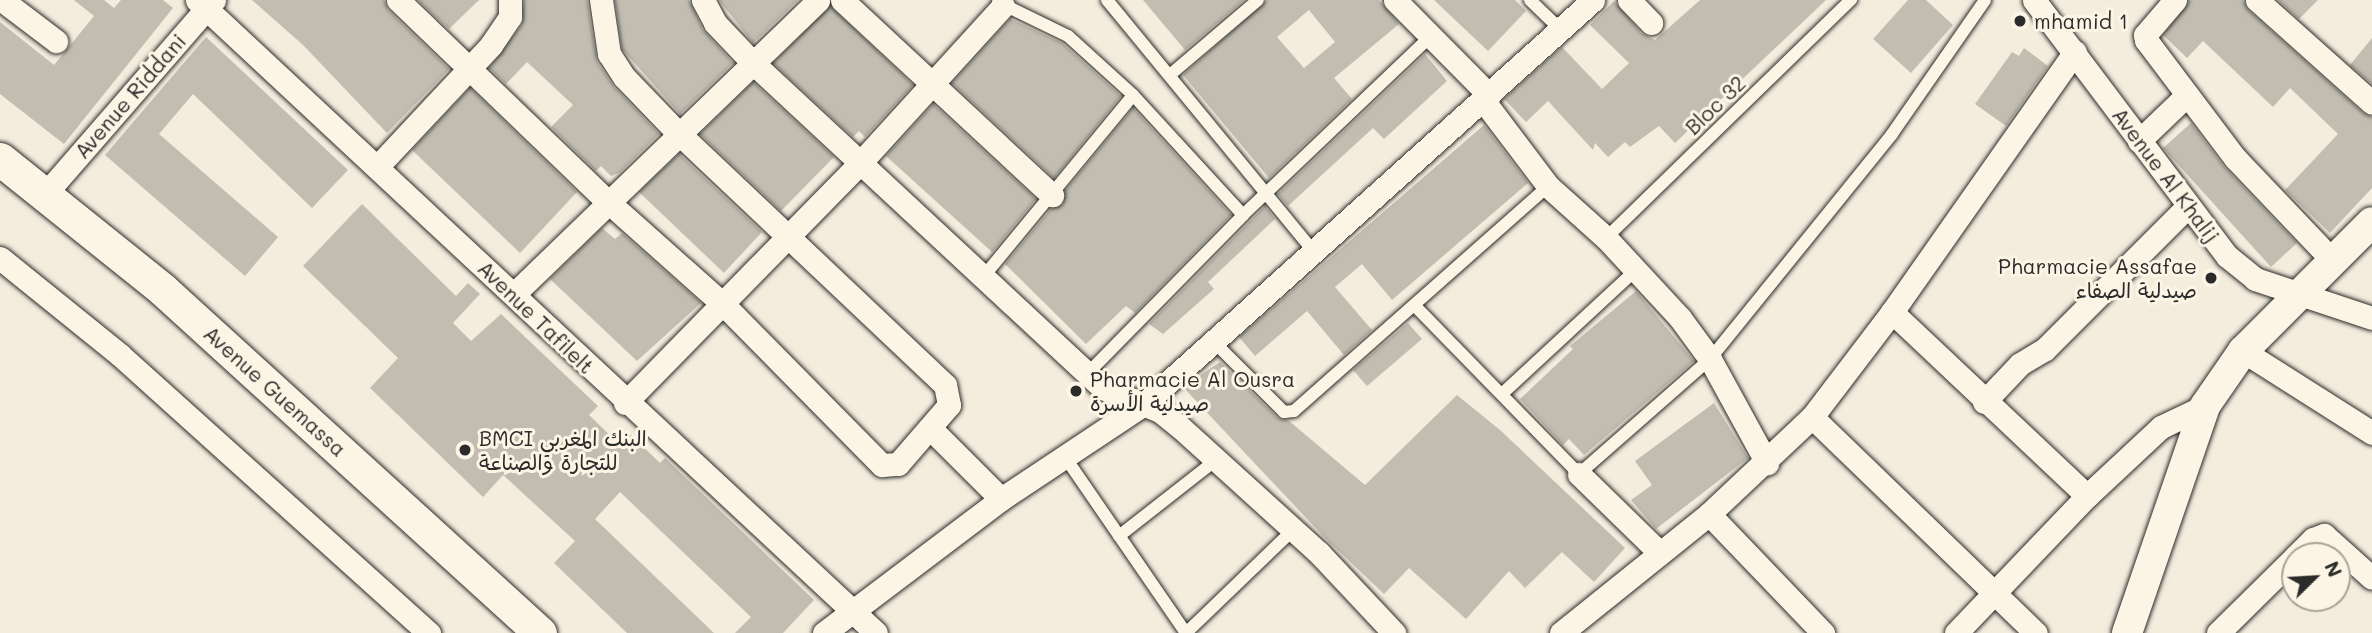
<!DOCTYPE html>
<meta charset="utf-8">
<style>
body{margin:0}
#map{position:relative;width:2372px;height:633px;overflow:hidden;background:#f4edde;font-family:Mali,"Playpen Sans Arabic",sans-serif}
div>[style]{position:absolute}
.building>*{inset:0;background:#c2bdb1}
.roads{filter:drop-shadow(0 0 2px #2b2b2b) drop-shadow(0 0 2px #2b2b2b)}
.service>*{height:12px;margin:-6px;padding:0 6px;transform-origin:6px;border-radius:6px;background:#fcf5e5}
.minor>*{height:23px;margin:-11.5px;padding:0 11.5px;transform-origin:11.5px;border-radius:11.5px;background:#fcf5e5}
.tertiary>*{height:30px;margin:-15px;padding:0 15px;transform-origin:15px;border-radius:15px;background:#fcf5e5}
.secondary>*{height:33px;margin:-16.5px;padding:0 16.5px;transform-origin:16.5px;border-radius:16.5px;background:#fcf5e5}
.dots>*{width:19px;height:19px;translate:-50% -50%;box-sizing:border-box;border:4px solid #fcf5e5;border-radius:50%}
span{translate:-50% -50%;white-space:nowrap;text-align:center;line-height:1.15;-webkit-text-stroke:6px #fcf5e5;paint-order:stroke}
.poi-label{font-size:21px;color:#2b2b2b}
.left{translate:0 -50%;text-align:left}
.right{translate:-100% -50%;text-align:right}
.street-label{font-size:21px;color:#2b2b2b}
.north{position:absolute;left:2281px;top:542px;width:70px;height:70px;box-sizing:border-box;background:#fcf5e5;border:2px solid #a8a49b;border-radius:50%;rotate:66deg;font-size:19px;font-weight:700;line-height:28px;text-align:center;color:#2b2b2b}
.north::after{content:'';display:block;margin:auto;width:24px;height:32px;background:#2b2b2b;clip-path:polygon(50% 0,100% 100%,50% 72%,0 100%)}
</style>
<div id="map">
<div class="building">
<div style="clip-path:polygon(74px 0,104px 0,114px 8px,121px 0,163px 0,173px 8px,64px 144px,0 94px,0 22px,54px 65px,94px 16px)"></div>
<div style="clip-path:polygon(252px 0,384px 0,388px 10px,449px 69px,387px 133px,303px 45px)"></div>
<div style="clip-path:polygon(418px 0,479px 0,449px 29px)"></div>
<div style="clip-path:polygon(524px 0,587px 0,597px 62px,614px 87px,659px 134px,619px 173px,611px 176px,601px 166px,596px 171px,551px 127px,573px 105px,527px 62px,506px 84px,489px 68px,522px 25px)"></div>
<div style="clip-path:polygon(615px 0,689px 0,703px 30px,733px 63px,680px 114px,622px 49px)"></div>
<div style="clip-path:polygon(719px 0,798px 0,753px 43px)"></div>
<div style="clip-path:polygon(1143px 0,1244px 0,1185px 50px)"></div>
<div style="clip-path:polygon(evenodd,1267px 0,1379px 0,1399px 24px,1334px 78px,1352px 99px,1269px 178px,1183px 75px,1267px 0,1309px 10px,1335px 42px,1304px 68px,1277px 37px,1309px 10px)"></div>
<div style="clip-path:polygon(1434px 0,1515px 0,1526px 11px,1488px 51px)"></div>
<div style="clip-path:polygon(1700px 0,1826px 0,1675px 143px,1659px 126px,1630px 147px,1625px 142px,1608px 157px,1595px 143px,1593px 150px,1548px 101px,1526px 122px,1504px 99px,1562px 47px,1602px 89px,1629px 63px,1590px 25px,1614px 1px,1641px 33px,1655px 40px)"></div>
<div style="clip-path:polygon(1908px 0,1926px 0,1953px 25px,1911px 73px,1873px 39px)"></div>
<div style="clip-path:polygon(2189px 0,2243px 0,2248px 10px,2363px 113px,2372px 117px,2372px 188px,2330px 233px,2285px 190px,2338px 134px,2290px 88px,2273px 107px,2203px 41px,2187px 58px,2163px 35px)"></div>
<div style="clip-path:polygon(2278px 0,2318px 0,2299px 19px)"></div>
<div style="clip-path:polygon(830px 6px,913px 85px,865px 137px,859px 131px,853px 137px,773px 63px)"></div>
<div style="clip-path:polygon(1010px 19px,1062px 43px,1121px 96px,1054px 178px,952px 83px)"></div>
<div style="clip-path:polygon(206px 37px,348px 170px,312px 208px,193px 94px,159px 134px,278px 237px,245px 276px,105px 155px)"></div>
<div style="clip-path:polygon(2372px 38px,2372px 84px,2350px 65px)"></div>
<div style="clip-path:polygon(2024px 48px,2048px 66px,2006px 126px,1975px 104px,2012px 52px,2019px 56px)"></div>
<div style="clip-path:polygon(1425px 54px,1447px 81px,1384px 139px,1373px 128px,1288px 206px,1278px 194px)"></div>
<div style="clip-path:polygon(753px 82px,834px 157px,781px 211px,700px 134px)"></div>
<div style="clip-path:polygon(470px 88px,577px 192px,520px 253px,412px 150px)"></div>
<div style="clip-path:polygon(933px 104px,1036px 199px,992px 252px,886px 156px)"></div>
<div style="clip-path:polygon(1133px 108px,1231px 215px,1135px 313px,1126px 306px,1086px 344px,1005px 264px,1051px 209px,1063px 204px,1065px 191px)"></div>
<div style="clip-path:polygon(2191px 123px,2225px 168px,2297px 243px,2271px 267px,2163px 148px)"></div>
<div style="clip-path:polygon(1484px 125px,1528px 183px,1392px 300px,1362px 264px,1335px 287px,1372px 330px,1344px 355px,1307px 311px,1255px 356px,1239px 337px)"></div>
<div style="clip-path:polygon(679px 154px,762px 232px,724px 273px,639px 192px)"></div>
<div style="clip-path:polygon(362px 204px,456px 296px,468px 283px,480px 294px,453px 323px,471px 341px,501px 314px,598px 406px,589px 415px,619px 444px,630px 434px,660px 463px,665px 458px,814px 600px,783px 633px,735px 633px,751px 617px,620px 492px,595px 519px,714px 633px,627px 633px,554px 563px,575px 541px,503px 475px,483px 497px,370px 388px,398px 358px,303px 266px)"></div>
<div style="clip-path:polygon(1265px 206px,1275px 219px,1208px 282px,1214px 289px,1163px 334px,1149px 324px)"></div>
<div style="clip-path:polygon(602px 228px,615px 239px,622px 233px,701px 303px,637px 361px,550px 279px)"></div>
<div style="clip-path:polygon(1636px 291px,1694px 361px,1584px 455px,1569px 439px,1563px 445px,1520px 399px,1573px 349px,1570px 346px)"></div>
<div style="clip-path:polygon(1408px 323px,1422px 339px,1367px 386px,1353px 370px)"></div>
<div style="clip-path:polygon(1220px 362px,1278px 418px,1288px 420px,1365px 485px,1457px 395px,1500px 430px,1625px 548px,1594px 582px,1562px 552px,1525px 588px,1509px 571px,1466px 619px,1409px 568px,1384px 594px,1325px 538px,1183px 387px)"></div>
<div style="clip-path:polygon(1714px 403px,1748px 458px,1656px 529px,1631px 500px,1652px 485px,1635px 461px)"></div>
</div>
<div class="roads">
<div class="service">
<div style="left:1107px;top:0;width:326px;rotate:50.6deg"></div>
<div style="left:1530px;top:0;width:43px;rotate:44.1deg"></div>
<div style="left:998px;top:2px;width:78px;rotate:25.9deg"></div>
<div style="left:1068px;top:36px;width:88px;rotate:42.2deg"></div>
<div style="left:1133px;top:95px;width:163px;rotate:47.5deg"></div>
<div style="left:1171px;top:74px;width:114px;rotate:-40.4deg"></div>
<div style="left:1606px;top:238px;width:342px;rotate:-44.2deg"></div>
<div style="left:984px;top:276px;width:234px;rotate:-50.5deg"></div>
<div style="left:1416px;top:307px;width:233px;rotate:45.7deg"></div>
<div style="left:1579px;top:474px;width:174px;rotate:-41.3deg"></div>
<div style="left:1710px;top:359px;width:289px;rotate:-51deg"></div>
<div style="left:1892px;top:134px;width:163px;rotate:-55.2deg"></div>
<div style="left:1214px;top:342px;width:99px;rotate:45deg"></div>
<div style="left:1284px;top:412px;width:10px;rotate:-6deg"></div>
<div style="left:1294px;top:411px;width:339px;rotate:-41.5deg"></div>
<div style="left:1087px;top:374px;width:223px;rotate:-45.5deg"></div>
<div style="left:1243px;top:215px;width:260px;rotate:-43.6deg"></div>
<div style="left:1503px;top:393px;width:183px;rotate:-42.8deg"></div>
<div style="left:1065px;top:457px;width:214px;rotate:55.5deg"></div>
<div style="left:1119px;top:536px;width:123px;rotate:-38.1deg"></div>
<div style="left:1186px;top:633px;width:149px;rotate:-43.9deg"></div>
</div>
<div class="minor">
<div style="left:2px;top:0;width:68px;rotate:37.2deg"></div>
<div style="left:197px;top:0;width:928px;rotate:42.99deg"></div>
<div style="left:398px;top:0;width:289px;rotate:43.9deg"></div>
<div style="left:606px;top:200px;width:158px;rotate:41.7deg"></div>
<div style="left:724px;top:305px;width:225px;rotate:45.4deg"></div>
<div style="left:882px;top:465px;width:16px;rotate:-4deg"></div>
<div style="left:898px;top:464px;width:78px;rotate:-49.2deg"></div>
<div style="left:949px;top:405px;width:20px;rotate:-101deg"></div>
<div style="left:945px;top:385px;width:369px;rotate:-136.6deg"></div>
<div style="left:677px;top:132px;width:76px;rotate:-133.9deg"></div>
<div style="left:624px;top:77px;width:27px;rotate:-123deg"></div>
<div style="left:609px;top:54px;width:55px;rotate:-98.4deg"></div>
<div style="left:703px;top:0;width:26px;rotate:62deg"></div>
<div style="left:715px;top:23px;width:55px;rotate:46.5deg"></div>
<div style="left:753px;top:63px;width:478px;rotate:42.9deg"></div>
<div style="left:1103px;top:388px;width:61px;rotate:22deg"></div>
<div style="left:1160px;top:411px;width:26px;rotate:39deg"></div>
<div style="left:1180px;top:427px;width:188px;rotate:42.2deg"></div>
<div style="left:1319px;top:553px;width:110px;rotate:46.8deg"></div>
<div style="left:842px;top:0;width:287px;rotate:42.9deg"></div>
<div style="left:1395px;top:0;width:134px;rotate:45.3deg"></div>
<div style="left:1629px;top:0;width:32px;rotate:46deg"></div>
<div style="left:2034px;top:0;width:321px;rotate:53deg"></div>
<div style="left:2227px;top:256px;width:36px;rotate:39deg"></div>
<div style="left:2255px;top:279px;width:123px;rotate:18.4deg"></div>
<div style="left:2175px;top:0;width:46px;rotate:130.6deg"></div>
<div style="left:2145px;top:35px;width:5px;rotate:79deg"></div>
<div style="left:2146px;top:40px;width:148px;rotate:53deg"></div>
<div style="left:2235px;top:158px;width:142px;rotate:46.4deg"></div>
<div style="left:2257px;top:0;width:154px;rotate:41.8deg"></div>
<div style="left:1483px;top:100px;width:108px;rotate:52.9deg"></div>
<div style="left:1548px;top:186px;width:78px;rotate:41.9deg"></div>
<div style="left:1606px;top:238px;width:109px;rotate:47.2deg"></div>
<div style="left:1680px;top:318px;width:51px;rotate:53.8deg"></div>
<div style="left:1710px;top:359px;width:119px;rotate:61.3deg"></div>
<div style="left:2139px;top:141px;width:66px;rotate:-43.8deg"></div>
<div style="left:377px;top:167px;width:167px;rotate:-46.9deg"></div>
<div style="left:491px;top:45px;width:34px;rotate:-56deg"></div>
<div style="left:510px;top:17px;width:17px;rotate:-90deg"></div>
<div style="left:46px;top:193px;width:256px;rotate:-49deg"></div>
<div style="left:0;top:258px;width:154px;rotate:38.9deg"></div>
<div style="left:120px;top:355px;width:416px;rotate:42deg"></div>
<div style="left:514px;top:294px;width:423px;rotate:-44deg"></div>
<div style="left:1892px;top:312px;width:268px;rotate:43.3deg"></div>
<div style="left:2243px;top:351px;width:153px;rotate:32.4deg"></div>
<div style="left:1984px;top:402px;width:52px;rotate:-46.5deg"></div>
<div style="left:2020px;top:364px;width:29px;rotate:-31deg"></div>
<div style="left:2045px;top:349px;width:199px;rotate:-45deg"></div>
<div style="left:625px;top:403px;width:337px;rotate:-45.6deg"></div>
<div style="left:861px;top:162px;width:211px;rotate:-47.7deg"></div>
<div style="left:1812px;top:417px;width:311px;rotate:44deg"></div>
<div style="left:930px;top:428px;width:100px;rotate:45deg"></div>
<div style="left:1579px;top:474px;width:113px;rotate:44.3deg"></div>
<div style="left:1709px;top:514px;width:165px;rotate:46.2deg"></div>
<div style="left:2296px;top:556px;width:24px;rotate:-45deg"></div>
<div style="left:2313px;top:539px;width:12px;rotate:-20deg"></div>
<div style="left:2324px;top:535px;width:64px;rotate:41.9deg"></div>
<div style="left:824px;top:633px;width:222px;rotate:-37.1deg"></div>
<div style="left:1001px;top:499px;width:172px;rotate:-33.6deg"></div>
<div style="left:1144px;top:404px;width:604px;rotate:-41.98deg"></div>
<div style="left:1561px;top:633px;width:190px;rotate:-38.8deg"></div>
<div style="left:1709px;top:514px;width:141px;rotate:-43.3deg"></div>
<div style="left:1812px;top:417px;width:132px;rotate:-52.7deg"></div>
<div style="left:1892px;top:312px;width:318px;rotate:-54.9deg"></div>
<div style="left:1956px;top:633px;width:190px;rotate:-46.3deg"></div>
<div style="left:2087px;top:496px;width:101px;rotate:-43deg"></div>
<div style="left:2161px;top:427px;width:49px;rotate:-25.5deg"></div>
<div style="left:2218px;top:633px;width:108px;rotate:-44.6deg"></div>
</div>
<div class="tertiary">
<div style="left:2127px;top:633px;width:240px;rotate:-71deg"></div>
<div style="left:2205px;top:406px;width:67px;rotate:-55.4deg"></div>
<div style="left:2243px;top:351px;width:182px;rotate:-45deg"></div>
</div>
<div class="secondary">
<div style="left:0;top:159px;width:208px;rotate:38.7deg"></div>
<div style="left:162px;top:289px;width:511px;rotate:42.3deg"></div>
</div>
</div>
<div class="dots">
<div style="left:2020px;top:21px;background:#2b2b2b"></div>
<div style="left:2211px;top:278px;background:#2b2b2b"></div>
<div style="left:1076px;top:391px;background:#2b2b2b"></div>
<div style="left:465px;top:450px;background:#2b2b2b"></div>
</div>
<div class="poi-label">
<span class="left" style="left:2034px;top:21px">mhamid 1</span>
<span class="right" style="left:2197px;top:278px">Pharmacie Assafae<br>صيدلية الصفاء</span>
<span class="left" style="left:1090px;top:391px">Pharmacie Al Ousra<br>صيدلية الأسرة</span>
<span class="left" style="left:479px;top:450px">BMCI البنك المغربي<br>للتجارة والصناعة</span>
</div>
<div class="street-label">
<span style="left:130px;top:96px;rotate:-49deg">Avenue Riddani</span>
<span style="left:1715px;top:105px;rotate:-44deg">Bloc 32</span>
<span style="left:2166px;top:175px;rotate:53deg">Avenue Al Khalij</span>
<span style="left:536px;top:317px;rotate:44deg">Avenue Tafilelt</span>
<span style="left:275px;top:391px;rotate:42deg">Avenue Guemassa</span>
</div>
<div class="north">N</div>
</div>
